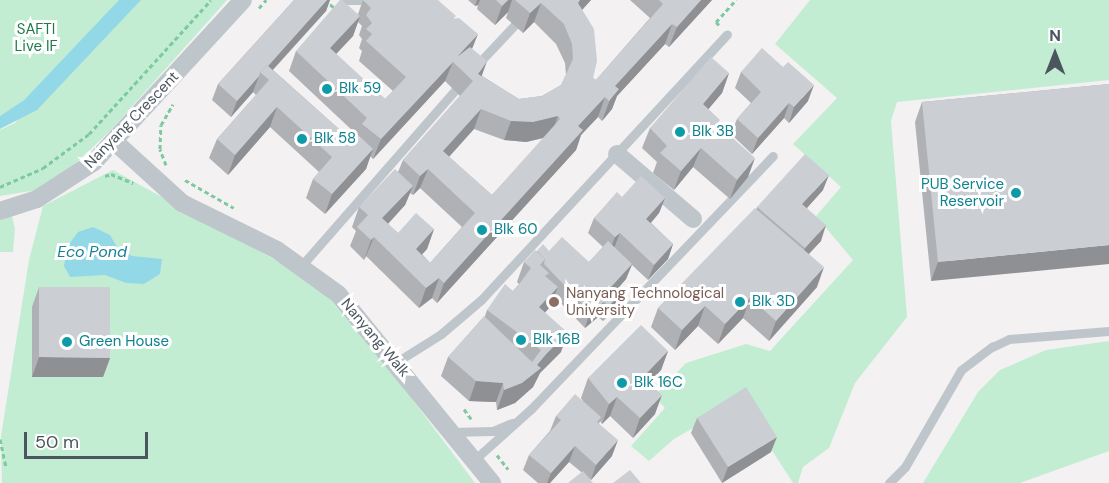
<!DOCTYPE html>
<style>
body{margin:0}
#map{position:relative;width:1109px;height:483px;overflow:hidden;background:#f3f1f1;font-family:"DM Sans",sans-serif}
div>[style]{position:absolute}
.green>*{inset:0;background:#c3edd2}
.water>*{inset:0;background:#93d8e7}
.path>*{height:3px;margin-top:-1.5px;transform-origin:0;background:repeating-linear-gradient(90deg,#7dc9a1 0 4.5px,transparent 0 7.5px)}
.service>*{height:9px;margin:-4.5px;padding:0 4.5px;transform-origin:4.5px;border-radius:4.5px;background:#bec6cc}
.minor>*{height:18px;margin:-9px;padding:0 9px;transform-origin:9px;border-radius:9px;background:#bec6cc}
.wall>*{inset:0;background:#afb1b5}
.shaded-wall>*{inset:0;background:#8e9094}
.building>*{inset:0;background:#cbced3}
.dots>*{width:16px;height:16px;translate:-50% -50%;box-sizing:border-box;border:3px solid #fff;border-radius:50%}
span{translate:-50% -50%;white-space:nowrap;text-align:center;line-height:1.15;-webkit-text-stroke:6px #fff;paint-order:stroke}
.park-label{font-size:15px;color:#1e7b49}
.culture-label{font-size:15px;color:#0d838f}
.left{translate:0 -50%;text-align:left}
.right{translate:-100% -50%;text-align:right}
.street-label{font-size:15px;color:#4a555d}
.education-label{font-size:15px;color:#785e54}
.water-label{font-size:16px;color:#167f95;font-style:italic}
.north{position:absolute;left:1025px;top:24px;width:60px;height:60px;-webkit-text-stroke:4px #fff;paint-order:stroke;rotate:0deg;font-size:16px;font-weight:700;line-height:24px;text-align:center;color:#4a555d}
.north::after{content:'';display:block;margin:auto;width:21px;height:27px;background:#4a555d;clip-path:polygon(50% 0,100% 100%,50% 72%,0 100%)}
.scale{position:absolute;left:24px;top:432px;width:124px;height:27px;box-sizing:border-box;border:3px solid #4a555d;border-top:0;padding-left:8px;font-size:18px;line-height:21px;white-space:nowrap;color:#4a555d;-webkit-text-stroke:4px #fff;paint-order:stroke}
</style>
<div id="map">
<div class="green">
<div style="clip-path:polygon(0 0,120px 0,24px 100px,0 116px)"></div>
<div style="clip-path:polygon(135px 0,227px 0,111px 130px,76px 163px,37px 190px,0 196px,0 130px,15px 123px)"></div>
<div style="clip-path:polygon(810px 0,1109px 0,1109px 80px,897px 102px,891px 121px,907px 317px,855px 383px,829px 448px,803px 467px,798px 483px,793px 483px,740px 401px,674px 439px,649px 461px,631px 446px,665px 408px,654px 396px,686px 363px,746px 344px,770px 351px,853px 260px,816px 216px,841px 187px,793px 144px,837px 98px,775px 44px)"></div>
<div style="clip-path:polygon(113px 170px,306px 277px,322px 290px,388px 367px,475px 483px,2px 483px,1px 436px,29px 260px,43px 206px)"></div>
<div style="clip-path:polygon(12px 216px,15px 229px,13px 252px,0 252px,0 220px)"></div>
<div style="clip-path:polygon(1109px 341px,1109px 451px,1020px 483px,923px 483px,978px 392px,1000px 370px,1046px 350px)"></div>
</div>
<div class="water">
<div style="clip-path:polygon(119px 0,141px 0,37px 110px,0 129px,0 116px,24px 100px)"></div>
<div style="clip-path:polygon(93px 227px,110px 235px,117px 247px,132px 256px,162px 259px,160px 274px,144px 284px,126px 283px,105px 275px,70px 277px,64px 266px,67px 247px,78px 232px)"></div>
</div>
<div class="path">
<div style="left:324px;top:0;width:14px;rotate:36deg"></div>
<div style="left:259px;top:8px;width:11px;rotate:-49deg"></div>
<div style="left:719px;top:25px;width:4px;rotate:-135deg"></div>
<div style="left:716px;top:22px;width:30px;rotate:-48deg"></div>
<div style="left:166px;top:165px;width:17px;rotate:-111deg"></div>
<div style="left:160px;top:149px;width:24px;rotate:-88deg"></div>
<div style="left:161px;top:125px;width:24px;rotate:-60deg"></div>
<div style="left:105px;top:176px;width:6px;rotate:-18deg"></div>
<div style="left:111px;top:174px;width:24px;rotate:22deg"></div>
<div style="left:185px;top:180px;width:56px;rotate:29.7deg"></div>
<div style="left:0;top:187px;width:47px;rotate:-23.8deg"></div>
<div style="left:43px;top:168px;width:57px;rotate:-36.5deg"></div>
<div style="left:89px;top:134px;width:181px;rotate:-47.7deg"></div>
<div style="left:464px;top:409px;width:14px;rotate:54deg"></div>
<div style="left:0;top:439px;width:29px;rotate:78deg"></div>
<div style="left:497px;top:455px;width:18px;rotate:52deg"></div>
</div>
<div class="service">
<div style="left:345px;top:0;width:25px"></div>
<div style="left:476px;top:66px;width:91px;rotate:-46.8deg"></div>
<div style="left:302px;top:265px;width:244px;rotate:-48.8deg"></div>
<div style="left:395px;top:363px;width:54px;rotate:-32.2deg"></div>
<div style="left:441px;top:334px;width:52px;rotate:-40.4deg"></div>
<div style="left:481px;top:300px;width:362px;rotate:-47.2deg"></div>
<div style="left:450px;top:432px;width:43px;rotate:-1.3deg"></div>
<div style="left:493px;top:431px;width:21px;rotate:-23deg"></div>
<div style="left:473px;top:461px;width:78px;rotate:-41.9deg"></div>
<div style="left:531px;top:409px;width:350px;rotate:-46.3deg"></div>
<div style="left:889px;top:483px;width:23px;rotate:-45deg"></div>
<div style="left:905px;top:467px;width:112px;rotate:-60deg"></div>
<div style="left:961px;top:370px;width:39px;rotate:-37deg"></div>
<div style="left:992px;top:347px;width:19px;rotate:-25deg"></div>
<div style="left:1009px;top:339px;width:100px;rotate:-4.6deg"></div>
</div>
<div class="minor">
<div style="left:115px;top:142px;width:91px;rotate:42.3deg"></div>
<div style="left:182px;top:203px;width:106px;rotate:26.3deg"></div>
<div style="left:277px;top:250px;width:75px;rotate:35.8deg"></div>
<div style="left:338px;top:294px;width:244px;rotate:50.8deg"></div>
<div style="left:617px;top:154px;width:100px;rotate:40.5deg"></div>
<div style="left:0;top:211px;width:39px;rotate:-18deg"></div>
<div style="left:37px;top:199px;width:68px;rotate:-33deg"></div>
<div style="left:94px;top:162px;width:220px;rotate:-47.4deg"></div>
</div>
<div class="wall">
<div style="clip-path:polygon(evenodd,294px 0,330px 0,326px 11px,273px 70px,349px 138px,355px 133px,289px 71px,296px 51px,358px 14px,363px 0,455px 19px,472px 49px,482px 76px,519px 99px,542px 96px,561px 85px,566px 75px,565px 63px,556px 44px,534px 22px,523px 33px,506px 18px,508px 12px,495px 25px,477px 9px,478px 5px,475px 6px,468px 0,591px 0,582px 10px,593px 78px,596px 80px,650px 18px,630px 0,712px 0,669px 47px,665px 44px,617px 96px,612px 109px,602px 121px,598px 117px,581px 135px,576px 150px,437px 303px,432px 298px,419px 308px,366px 256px,364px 260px,350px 246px,356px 231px,352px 227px,359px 207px,398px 172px,403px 160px,460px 96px,445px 81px,373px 159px,370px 156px,366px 169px,325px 214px,306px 198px,313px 179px,319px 172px,270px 127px,228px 175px,209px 158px,217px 139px,256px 95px,253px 92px,231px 117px,212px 100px,218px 84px,294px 0,358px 22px,362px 26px,359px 35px,362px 39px,359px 48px,362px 51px,359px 61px,393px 91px,385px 99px,336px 54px,353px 36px,358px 22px,294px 0,474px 129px,504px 140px,526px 142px,544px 138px,492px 195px,449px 157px,474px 129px,294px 0,420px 188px,462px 227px,430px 263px,422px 254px,427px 249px,434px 229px,398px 233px,388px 224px,405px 205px,410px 193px,413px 195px,420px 188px)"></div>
<div style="clip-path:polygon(741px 72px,808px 101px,789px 123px,784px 118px,752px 154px,731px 134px,737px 119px,751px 103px,735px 88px)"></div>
<div style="clip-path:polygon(729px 73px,722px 93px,708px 109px,748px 177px,730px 199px,693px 167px,674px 190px,653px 173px,657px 162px,642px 148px,650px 128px)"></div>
<div style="clip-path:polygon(1109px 84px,931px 281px,915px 122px,922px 102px)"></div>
<div style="clip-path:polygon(823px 190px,807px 208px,821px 241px,809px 254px,817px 287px,769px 341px,743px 318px,718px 344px,698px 326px,675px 350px,651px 327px,658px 308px,756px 210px,757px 207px)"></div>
<div style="clip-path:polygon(622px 197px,665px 198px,659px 213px,651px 223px,673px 244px,668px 259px,648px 280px,632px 265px,626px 279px,615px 292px,613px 310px,603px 321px,598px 317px,585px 328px,554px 296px,550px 307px,545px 312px,561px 352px,540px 373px,533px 387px,515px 403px,497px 410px,496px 402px,469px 401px,441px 376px,448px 357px,485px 316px,487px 310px,513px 291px,519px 284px,517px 282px,524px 262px,537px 251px,549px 251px,589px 262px,603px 247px,588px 233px,594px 218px)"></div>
<div style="clip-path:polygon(39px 287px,110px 358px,103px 377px,32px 377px,32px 307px)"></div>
<div style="clip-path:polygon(668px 351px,661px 370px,649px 383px,655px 414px,633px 438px,610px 416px,602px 424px,600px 421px,599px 424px,612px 456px,591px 480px,569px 462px,550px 483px,538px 483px,523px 470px,529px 455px,550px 431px,556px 416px,583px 401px,581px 398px,588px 378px)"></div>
<div style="clip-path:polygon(697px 418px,771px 452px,722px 483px,691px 433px)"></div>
</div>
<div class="shaded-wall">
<div style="clip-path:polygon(327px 0,330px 0,326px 11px,266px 77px,262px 73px)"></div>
<div style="clip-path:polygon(477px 0,480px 0,478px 5px,475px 6px)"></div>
<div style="clip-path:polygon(508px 0,512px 0,508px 12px,495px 25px,502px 6px)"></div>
<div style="clip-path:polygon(580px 0,591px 0,571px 22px,578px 3px)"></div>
<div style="clip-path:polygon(701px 0,712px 0,669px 47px,677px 27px)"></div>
<div style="clip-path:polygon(541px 3px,534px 22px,523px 33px,530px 13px)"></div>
<div style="clip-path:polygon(360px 16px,353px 36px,323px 68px,330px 48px)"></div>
<div style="clip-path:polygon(672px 24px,665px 44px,617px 96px,612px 109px,602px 121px,615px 86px)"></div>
<div style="clip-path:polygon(478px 34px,470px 54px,457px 57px)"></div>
<div style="clip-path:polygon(487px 61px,480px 81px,478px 74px)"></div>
<div style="clip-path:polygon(453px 62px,445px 81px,373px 159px,381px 139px)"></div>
<div style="clip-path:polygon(729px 73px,722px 93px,696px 124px,703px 104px)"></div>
<div style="clip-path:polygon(259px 76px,253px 92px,231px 117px,237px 101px)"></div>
<div style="clip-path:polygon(814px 85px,808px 101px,789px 123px,794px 107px)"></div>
<div style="clip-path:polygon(605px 97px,598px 117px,581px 135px,576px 150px,437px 303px,444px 283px,578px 126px)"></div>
<div style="clip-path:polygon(789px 103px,784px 118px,752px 154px,758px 138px)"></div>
<div style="clip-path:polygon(277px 107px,270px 127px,228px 175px,235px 155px)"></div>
<div style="clip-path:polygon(481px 109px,474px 129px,436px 171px,443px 151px)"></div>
<div style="clip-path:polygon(558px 116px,551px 136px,526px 142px,504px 140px,511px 121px)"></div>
<div style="clip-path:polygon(701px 148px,693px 167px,674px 190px,681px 171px)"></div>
<div style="clip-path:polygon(373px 149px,366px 169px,325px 214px,332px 194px)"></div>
<div style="clip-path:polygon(755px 158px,748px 177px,730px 199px,737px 180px)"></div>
<div style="clip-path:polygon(428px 169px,420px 188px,413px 195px,420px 176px)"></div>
<div style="clip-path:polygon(829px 175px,823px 190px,796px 220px,802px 204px)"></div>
<div style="clip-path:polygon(413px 186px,405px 205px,375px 238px,382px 218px)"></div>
<div style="clip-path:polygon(665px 198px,659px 213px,641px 234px,646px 219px)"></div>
<div style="clip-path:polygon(826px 225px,821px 241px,799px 264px,805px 248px)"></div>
<div style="clip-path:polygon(434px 229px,427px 249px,409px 269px,416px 249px)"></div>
<div style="clip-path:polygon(620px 233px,614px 248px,609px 253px,615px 237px)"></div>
<div style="clip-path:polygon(374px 237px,366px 256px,364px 260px,371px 240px)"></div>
<div style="clip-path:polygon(673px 244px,668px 259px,648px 280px,654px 265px)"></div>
<div style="clip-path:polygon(1109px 245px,1109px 264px,931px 281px,938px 262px)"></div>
<div style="clip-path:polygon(632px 264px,626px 279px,605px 303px,610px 288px)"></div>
<div style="clip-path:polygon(824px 267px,817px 287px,769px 341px,776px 321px)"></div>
<div style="clip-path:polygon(439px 278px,432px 298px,419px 308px,426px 288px)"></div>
<div style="clip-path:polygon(558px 287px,550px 307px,532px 327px,539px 307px)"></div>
<div style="clip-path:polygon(619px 295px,613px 310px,603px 321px,609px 306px)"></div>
<div style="clip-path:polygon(750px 298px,743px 318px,718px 344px,725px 324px)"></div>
<div style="clip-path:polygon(604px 302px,598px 317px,585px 328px,590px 312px)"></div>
<div style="clip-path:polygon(705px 306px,698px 326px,675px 350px,682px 330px)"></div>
<div style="clip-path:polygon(568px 333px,561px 352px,540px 373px,533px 387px,515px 403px,497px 410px,504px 390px,537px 365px,547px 353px)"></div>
<div style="clip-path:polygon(668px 351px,661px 370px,636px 397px,643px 377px)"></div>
<div style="clip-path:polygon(39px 357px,110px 358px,103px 377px,32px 377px)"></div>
<div style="clip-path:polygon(476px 381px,503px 383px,496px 402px,469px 401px)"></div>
<div style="clip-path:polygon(662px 395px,655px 414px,633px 438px,640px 418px)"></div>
<div style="clip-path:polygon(617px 397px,610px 416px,602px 424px,609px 404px)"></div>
<div style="clip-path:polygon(777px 437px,771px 452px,722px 483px,728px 467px)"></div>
<div style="clip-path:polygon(618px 440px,612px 456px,591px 480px,596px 465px)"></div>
<div style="clip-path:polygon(575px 446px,569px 462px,550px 483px,547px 483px,551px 473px)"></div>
</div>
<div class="building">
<div style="clip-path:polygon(294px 0,327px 0,268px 66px,267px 65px,260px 72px,259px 76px,237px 101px,218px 84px)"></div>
<div style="clip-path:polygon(evenodd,340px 0,342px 0,360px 16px,330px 48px,385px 99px,406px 77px,366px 41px,372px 34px,366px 29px,372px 23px,366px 15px,371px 8px,363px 0,438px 0,456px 16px,453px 19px,459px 18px,478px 34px,457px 57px,470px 47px,487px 61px,478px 74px,519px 99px,542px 96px,561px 85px,573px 59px,572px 44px,564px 24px,541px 3px,530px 13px,515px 0,580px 0,578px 3px,594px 29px,597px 61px,593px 78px,596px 80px,663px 4px,659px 0,701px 0,677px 27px,672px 24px,615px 86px,619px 89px,609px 101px,605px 97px,578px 126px,583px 130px,444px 283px,439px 278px,426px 288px,374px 237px,371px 240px,357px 227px,368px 215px,359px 207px,395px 169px,413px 186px,382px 218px,398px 233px,416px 213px,434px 229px,416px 249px,430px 263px,475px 213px,428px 169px,420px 176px,403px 160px,473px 81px,453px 62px,381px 139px,362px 124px,367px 118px,296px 51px,340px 0,481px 109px,511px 121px,533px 122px,558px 116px,560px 119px,492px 195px,443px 151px,481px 109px)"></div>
<div style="clip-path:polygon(496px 0,508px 0,502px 6px)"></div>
<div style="clip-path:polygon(762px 48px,783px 67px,788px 62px,814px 85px,794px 107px,789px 103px,758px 138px,737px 119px,761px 92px,741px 72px)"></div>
<div style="clip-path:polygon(711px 57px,729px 73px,703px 104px,720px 120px,717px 124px,755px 158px,737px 180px,701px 148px,681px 171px,660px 153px,667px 146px,650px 128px)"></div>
<div style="clip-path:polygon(267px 65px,349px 138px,355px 132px,373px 149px,332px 194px,313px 179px,332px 157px,277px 107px,235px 155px,217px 139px,269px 80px,260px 72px)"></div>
<div style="clip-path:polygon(1109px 84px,1109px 245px,938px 262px,922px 102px)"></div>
<div style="clip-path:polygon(805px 154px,829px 175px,802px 204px,826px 225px,805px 248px,757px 207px)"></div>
<div style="clip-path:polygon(641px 176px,665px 198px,646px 219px,673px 244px,654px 265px,620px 233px,615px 237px,594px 218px,617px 192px,622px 197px)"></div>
<div style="clip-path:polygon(755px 208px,824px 267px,776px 321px,750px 298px,725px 324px,705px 306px,682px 330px,658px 308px)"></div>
<div style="clip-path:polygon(562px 237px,589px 262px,608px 241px,632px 264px,610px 288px,619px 295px,609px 306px,604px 302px,590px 312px,544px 264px,545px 259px,537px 251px,543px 244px,549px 251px)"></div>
<div style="clip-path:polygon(535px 250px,545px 259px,540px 265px,549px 273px,545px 276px,558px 287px,539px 307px,568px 333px,547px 353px,537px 365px,541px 368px,522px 383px,504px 390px,503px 383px,476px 381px,448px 357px,484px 316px,532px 362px,541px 350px,487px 310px,505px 284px,513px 291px,517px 287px,531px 268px,524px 262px)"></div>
<div style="clip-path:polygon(39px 287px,110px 287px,110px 358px,39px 357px)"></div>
<div style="clip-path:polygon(641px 325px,668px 351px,643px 377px,662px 395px,640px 418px,617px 397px,609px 404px,588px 378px)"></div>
<div style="clip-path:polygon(746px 387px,777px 437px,728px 467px,697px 418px)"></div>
<div style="clip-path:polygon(575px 394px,601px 417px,597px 422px,618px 440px,596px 465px,575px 446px,551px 473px,529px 455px,561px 420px,556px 416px)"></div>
<div style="clip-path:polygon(630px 470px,641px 483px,613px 483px)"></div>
<div style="clip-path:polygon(583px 471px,593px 483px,568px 483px)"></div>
</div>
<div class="dots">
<div style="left:327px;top:89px;background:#0f9aa8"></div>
<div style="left:680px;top:132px;background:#0f9aa8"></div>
<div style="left:302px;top:139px;background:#0f9aa8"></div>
<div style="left:1016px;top:193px;background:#0f9aa8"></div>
<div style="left:482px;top:230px;background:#0f9aa8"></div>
<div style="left:554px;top:302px;background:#8d6e63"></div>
<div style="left:740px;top:302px;background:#0f9aa8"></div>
<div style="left:521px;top:340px;background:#0f9aa8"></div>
<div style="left:67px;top:342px;background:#0f9aa8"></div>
<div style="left:622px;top:383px;background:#0f9aa8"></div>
</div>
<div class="park-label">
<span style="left:36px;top:38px">SAFTI<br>Live IF</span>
</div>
<div class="culture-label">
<span class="left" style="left:339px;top:89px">Blk 59</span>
<span class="left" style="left:692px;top:132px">Blk 3B</span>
<span class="left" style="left:314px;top:139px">Blk 58</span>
<span class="right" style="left:1004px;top:193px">PUB Service<br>Reservoir</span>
<span class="left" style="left:494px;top:230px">Blk 60</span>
<span class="left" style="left:752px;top:302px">Blk 3D</span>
<span class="left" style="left:533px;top:340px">Blk 16B</span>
<span class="left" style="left:79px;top:342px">Green House</span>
<span class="left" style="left:634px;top:383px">Blk 16C</span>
</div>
<div class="street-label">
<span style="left:132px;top:120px;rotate:-46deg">Nanyang Crescent</span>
<span style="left:375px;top:338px;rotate:50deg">Nanyang Walk</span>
</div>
<div class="education-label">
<span class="left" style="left:566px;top:302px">Nanyang Technological<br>University</span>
</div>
<div class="water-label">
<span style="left:92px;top:252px">Eco Pond</span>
</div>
<div class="north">N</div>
<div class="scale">50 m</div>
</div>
